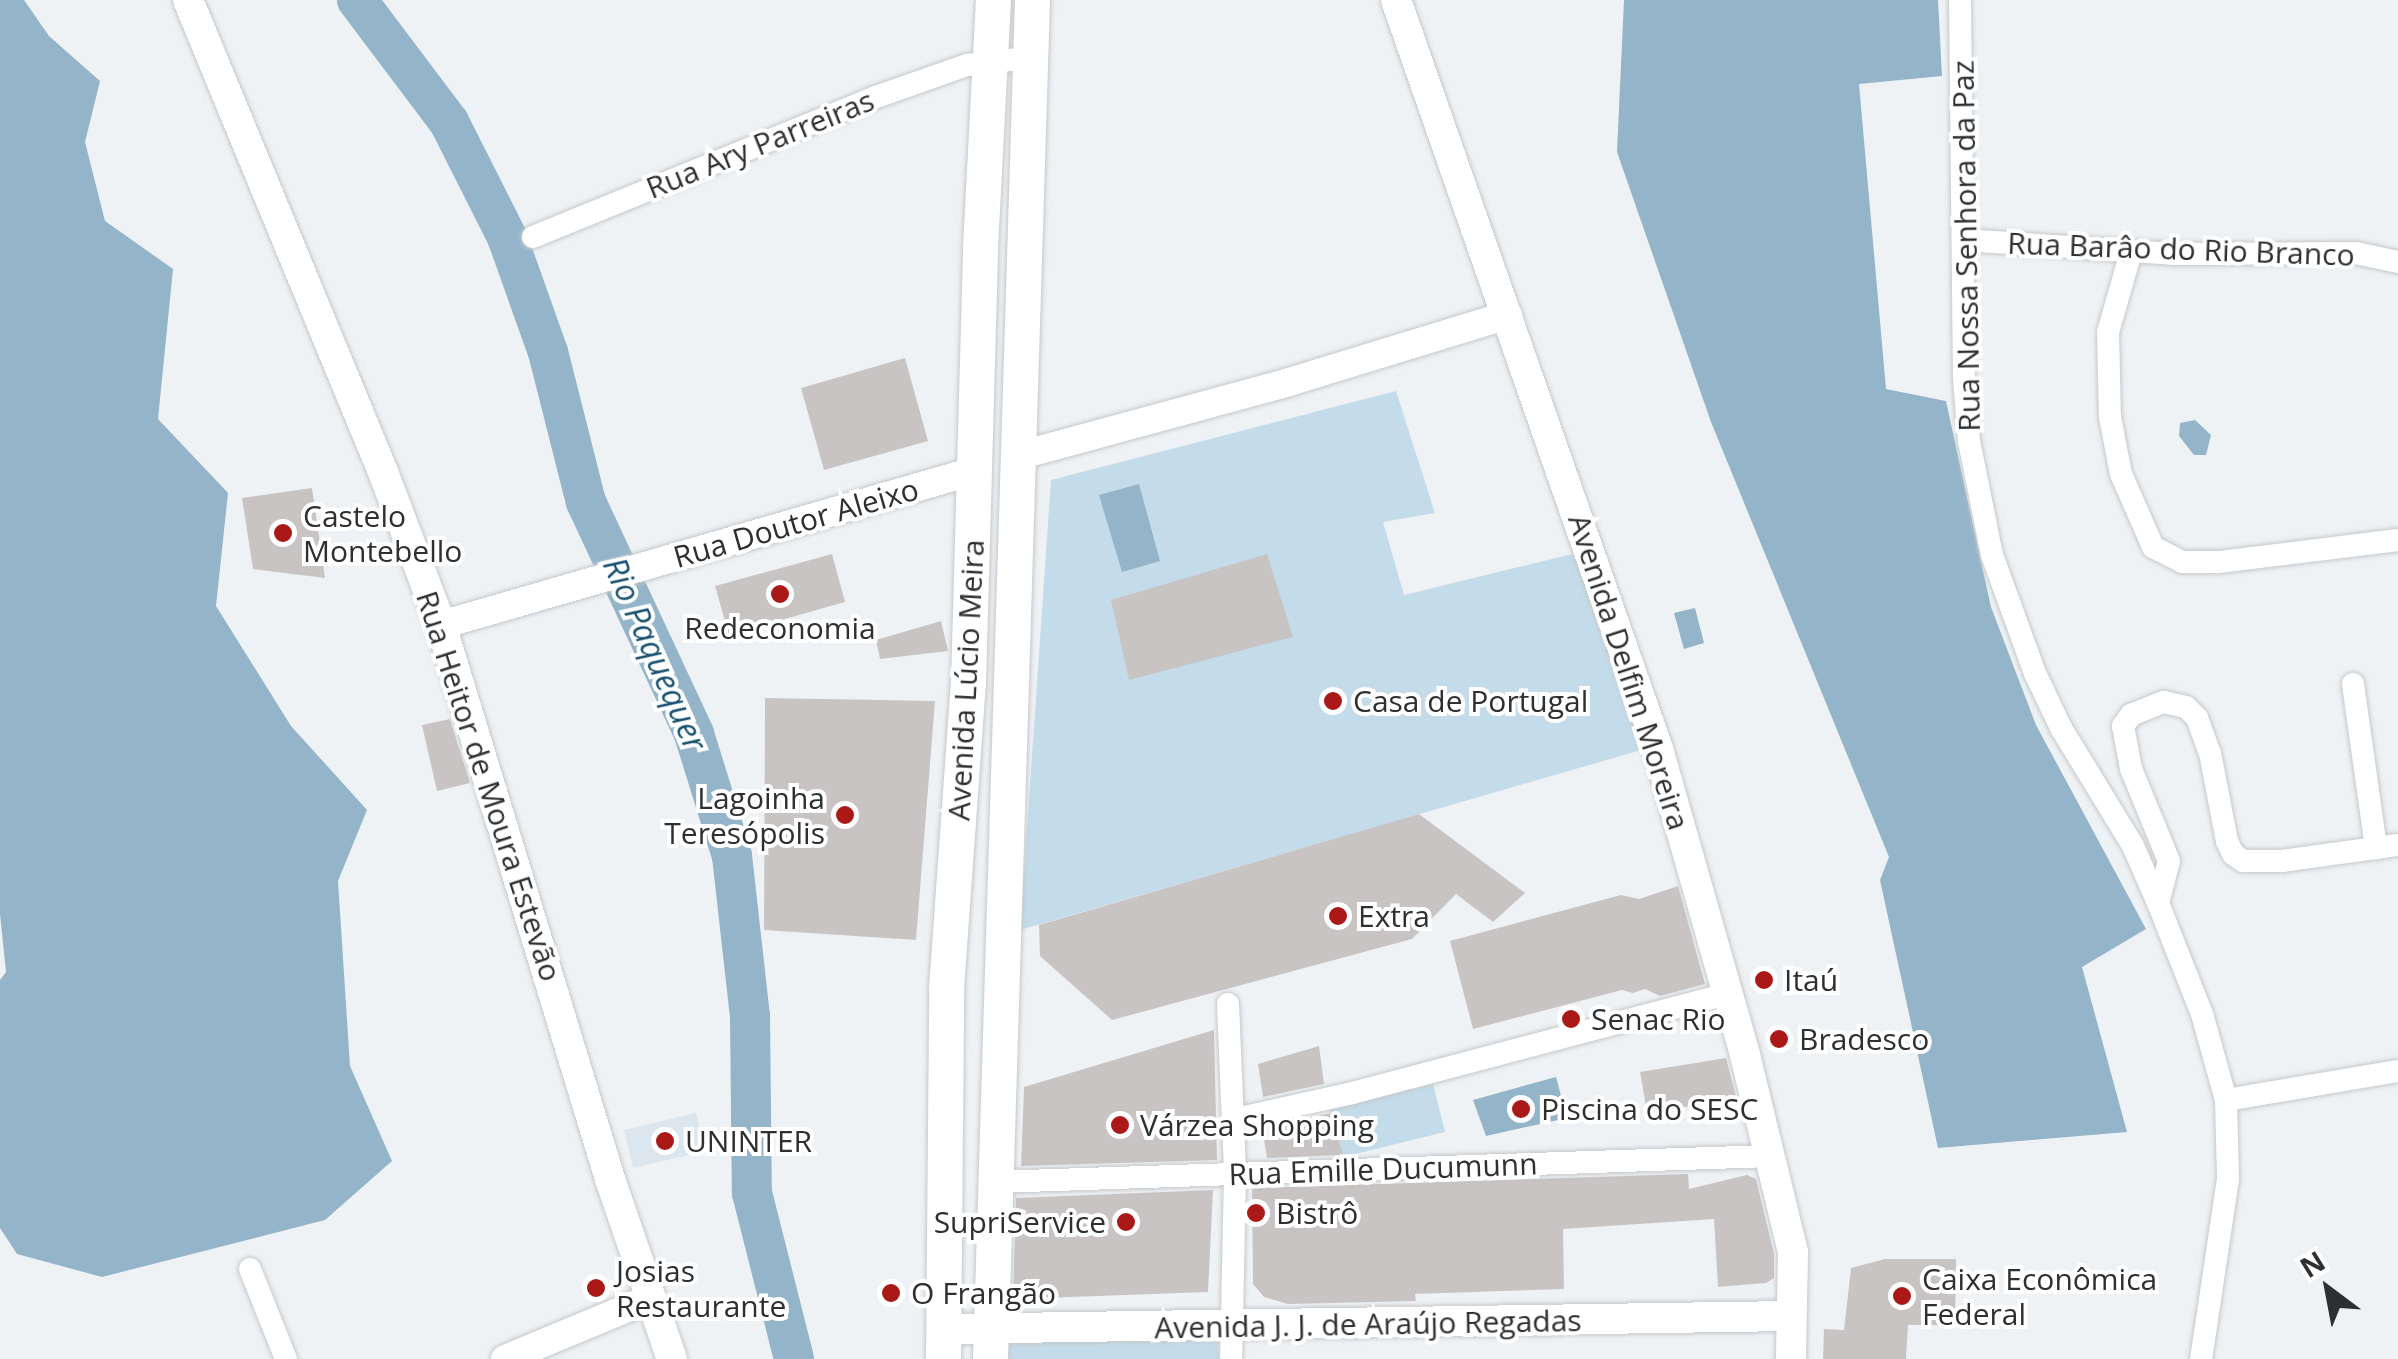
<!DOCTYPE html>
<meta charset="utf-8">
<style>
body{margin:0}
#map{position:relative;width:2398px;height:1359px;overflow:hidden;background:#eff2f5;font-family:"Open Sans",sans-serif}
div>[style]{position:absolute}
.built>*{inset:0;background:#dce6ee}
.green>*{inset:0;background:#c4dbe9}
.forest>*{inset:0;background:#94b4c9}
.river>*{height:40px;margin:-20px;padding:0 20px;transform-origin:20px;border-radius:20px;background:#94b4c9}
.building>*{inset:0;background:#c9c4c4}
.roads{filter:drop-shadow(0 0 2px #c5c9cb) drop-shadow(0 0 2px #c5c9cb)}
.minor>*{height:22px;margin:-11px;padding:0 11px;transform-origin:11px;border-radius:11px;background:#fff}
.tertiary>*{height:28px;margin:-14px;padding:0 14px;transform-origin:14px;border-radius:14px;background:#fff}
.secondary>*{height:30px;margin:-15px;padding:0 15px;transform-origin:15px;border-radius:15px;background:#fff}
.primary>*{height:35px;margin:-17.5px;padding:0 17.5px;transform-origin:17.5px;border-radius:17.5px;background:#fff}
.dots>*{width:28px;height:28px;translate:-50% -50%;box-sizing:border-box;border:5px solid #fff;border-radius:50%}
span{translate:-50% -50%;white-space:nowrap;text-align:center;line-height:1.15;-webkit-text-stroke:8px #fff;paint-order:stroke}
.street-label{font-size:30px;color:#2d2f30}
.poi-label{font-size:30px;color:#2d2f30}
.left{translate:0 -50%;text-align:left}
.right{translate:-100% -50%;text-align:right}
.water-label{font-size:32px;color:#18516f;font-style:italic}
.north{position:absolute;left:2278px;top:1239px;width:100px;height:100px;-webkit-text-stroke:8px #fff;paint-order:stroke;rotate:328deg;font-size:28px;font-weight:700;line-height:40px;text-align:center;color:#2d2f30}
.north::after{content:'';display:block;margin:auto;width:35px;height:45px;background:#2d2f30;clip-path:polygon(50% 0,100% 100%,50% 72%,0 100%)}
</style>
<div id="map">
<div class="built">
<div style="clip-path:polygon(696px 1113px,706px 1151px,633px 1168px,624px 1130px)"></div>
</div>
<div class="green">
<div style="clip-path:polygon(1396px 391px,1435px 513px,1383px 522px,1404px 595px,1581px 552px,1648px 748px,1020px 930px,1051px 480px)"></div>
<div style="clip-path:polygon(1433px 1084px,1445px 1132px,1343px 1157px,1330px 1110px)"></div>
<div style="clip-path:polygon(998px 1335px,1218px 1336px,1219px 1359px,998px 1359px)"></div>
</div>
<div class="forest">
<div style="clip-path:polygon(0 0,24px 0,49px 36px,100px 81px,85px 142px,105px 221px,173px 269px,158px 419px,228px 493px,216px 606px,291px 726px,367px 810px,338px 881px,350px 1066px,392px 1161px,325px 1220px,102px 1277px,17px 1254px,0 1228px,0 980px,6px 972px,0 914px)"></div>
<div style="clip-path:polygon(1624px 0,1938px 0,1942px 76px,1859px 84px,1886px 389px,1946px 401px,1991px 607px,2036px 725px,2146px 929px,2082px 967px,2127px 1132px,1938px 1148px,1880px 880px,1889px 857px,1711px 422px,1617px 152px)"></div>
<div style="clip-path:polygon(2195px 420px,2211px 435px,2206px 455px,2194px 455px,2179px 436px,2180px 423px)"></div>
<div style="clip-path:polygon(1139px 484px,1160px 561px,1122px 572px,1099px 495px)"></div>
<div style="clip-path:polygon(1695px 608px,1704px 643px,1684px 649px,1674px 613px)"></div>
<div style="clip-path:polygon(1556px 1077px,1567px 1118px,1486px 1136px,1473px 1100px)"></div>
</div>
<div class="river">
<div style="left:357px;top:0;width:153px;rotate:53deg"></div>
<div style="left:449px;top:122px;width:129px;rotate:63.2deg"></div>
<div style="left:507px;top:237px;width:122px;rotate:70.4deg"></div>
<div style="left:548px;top:352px;width:155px;rotate:75.8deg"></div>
<div style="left:586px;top:502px;width:256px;rotate:65deg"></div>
<div style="left:694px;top:734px;width:128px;rotate:72.7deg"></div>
<div style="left:732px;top:856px;width:161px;rotate:83.6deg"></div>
<div style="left:750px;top:1016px;width:177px;rotate:89.4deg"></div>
<div style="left:752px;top:1193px;width:171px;rotate:75.8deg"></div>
</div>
<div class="building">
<div style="clip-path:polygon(905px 358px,928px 441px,824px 470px,801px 388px)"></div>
<div style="clip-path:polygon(312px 488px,325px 578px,253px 569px,242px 498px)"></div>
<div style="clip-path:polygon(832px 554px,845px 602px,729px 635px,715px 586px)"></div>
<div style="clip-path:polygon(1267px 554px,1293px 637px,1129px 680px,1111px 600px)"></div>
<div style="clip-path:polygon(941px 621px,948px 651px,880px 659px,876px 640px)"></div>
<div style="clip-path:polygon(765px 698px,935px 701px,916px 940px,764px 930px)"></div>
<div style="clip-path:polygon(450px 719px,470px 783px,437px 791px,422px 725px)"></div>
<div style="clip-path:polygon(1419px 814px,1525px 893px,1493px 922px,1456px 894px,1412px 939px,1112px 1020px,1040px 956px,1039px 925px)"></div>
<div style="clip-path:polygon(1678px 886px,1705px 984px,1660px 996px,1645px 989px,1633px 993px,1622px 990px,1473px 1029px,1450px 941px,1621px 895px,1639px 899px)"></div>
<div style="clip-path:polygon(1214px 1030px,1217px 1160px,1021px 1166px,1024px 1087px)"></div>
<div style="clip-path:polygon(1319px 1046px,1324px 1084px,1263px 1097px,1258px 1064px)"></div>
<div style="clip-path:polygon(1726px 1058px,1737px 1100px,1647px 1112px,1640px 1072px)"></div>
<div style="clip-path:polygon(1331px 1113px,1343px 1155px,1267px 1158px,1262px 1128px)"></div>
<div style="clip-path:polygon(1688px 1174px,1689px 1189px,1747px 1175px,1756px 1179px,1774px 1254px,1774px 1278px,1766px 1283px,1718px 1287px,1714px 1219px,1563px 1229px,1564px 1289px,1415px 1294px,1416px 1301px,1288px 1304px,1264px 1297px,1253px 1284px,1252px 1188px)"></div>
<div style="clip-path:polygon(1213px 1190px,1208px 1292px,1013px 1299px,1016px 1198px)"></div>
<div style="clip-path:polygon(1885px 1259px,1956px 1259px,1955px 1325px,1908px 1325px,1906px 1359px,1823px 1359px,1824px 1329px,1844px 1330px,1851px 1268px)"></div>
</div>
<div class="roads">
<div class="minor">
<div style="left:1960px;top:0;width:378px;rotate:89.4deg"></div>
<div style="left:1964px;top:378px;width:63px;rotate:85.5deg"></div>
<div style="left:1969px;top:441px;width:116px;rotate:78.6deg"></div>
<div style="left:1992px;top:555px;width:126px;rotate:70deg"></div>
<div style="left:2035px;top:673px;width:61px;rotate:64.7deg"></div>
<div style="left:2061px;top:728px;width:138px;rotate:58.6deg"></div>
<div style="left:2133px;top:846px;width:62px;rotate:66.3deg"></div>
<div style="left:2158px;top:903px;width:119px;rotate:68.4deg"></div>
<div style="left:2202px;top:1014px;width:89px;rotate:74.4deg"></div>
<div style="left:2226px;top:1100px;width:79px;rotate:88.5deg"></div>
<div style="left:2228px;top:1179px;width:182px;rotate:98.5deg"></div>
<div style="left:533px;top:237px;width:370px;rotate:-22.2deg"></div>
<div style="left:876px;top:97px;width:96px;rotate:-19.4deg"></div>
<div style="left:967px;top:65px;width:60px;rotate:-6.7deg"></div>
<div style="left:1964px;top:240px;width:209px;rotate:3.8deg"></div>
<div style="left:2173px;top:254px;width:183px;rotate:-0.3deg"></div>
<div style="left:2356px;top:253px;width:43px;rotate:12.1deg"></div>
<div style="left:2131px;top:252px;width:83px;rotate:106deg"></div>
<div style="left:2108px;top:332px;width:85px;rotate:88.7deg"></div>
<div style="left:2110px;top:417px;width:58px;rotate:79.1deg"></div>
<div style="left:2121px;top:474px;width:80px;rotate:66.3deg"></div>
<div style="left:2153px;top:547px;width:33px;rotate:27deg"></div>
<div style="left:2182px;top:562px;width:37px"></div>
<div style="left:2219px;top:562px;width:180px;rotate:-7deg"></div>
<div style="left:2353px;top:684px;width:166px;rotate:82deg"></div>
<div style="left:2158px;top:903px;width:43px;rotate:-75.3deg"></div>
<div style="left:2169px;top:861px;width:100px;rotate:-112.4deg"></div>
<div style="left:2131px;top:769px;width:44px;rotate:-100.5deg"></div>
<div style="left:2123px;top:726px;width:14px;rotate:-54deg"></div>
<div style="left:2131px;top:715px;width:35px;rotate:-22deg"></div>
<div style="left:2164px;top:702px;width:23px;rotate:13deg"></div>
<div style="left:2186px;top:707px;width:16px;rotate:45deg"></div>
<div style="left:2197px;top:718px;width:37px;rotate:70deg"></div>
<div style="left:2210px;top:753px;width:90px;rotate:79.1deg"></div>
<div style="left:2227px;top:841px;width:14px;rotate:65deg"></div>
<div style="left:2233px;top:854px;width:12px;rotate:35deg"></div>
<div style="left:2243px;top:861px;width:39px"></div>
<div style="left:2282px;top:861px;width:117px;rotate:-7.9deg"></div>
<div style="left:1228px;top:1004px;width:170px;rotate:87.6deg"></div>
<div style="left:1235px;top:1174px;width:185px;rotate:91.2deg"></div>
<div style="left:2226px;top:1100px;width:174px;rotate:-9.6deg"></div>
<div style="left:1235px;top:1119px;width:120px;rotate:-12.5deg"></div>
<div style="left:1352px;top:1093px;width:388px;rotate:-14.8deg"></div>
<div style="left:995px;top:1182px;width:775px;rotate:-1.92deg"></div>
<div style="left:250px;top:1269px;width:97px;rotate:68.2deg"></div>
</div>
<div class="tertiary">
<div style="left:1021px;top:455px;width:278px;rotate:-15.2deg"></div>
<div style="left:1289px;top:382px;width:229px;rotate:-17deg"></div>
<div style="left:441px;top:625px;width:558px;rotate:-16.13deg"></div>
<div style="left:505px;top:1359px;width:156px;rotate:-22.6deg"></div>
</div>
<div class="secondary">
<div style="left:188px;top:0;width:511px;rotate:67.55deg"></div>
<div style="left:383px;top:472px;width:164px;rotate:69.2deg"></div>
<div style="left:441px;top:625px;width:582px;rotate:73.03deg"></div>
<div style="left:611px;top:1182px;width:187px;rotate:71deg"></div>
<div style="left:1396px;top:0;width:794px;rotate:70.72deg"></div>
<div style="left:1658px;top:749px;width:318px;rotate:74.1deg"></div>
<div style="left:1745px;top:1055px;width:203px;rotate:76.3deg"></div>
<div style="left:1793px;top:1252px;width:107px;rotate:91.1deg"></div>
<div style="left:945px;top:1329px;width:846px;rotate:-0.88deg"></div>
</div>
<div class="primary">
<div style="left:943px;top:1359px;width:371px;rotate:-89.5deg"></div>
<div style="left:946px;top:988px;width:306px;rotate:-85.9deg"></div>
<div style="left:968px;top:683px;width:436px;rotate:-88.4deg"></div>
<div style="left:980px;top:247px;width:247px;rotate:-87deg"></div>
<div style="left:990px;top:1359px;width:1360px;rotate:-88.23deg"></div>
</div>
</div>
<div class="dots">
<div style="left:283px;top:533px;background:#aa1817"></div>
<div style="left:780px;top:594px;background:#aa1817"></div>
<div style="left:1333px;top:701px;background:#aa1817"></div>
<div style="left:845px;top:815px;background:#aa1817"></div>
<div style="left:1338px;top:916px;background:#aa1817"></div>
<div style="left:1764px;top:980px;background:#aa1817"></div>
<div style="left:1571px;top:1019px;background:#aa1817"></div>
<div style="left:1779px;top:1039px;background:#aa1817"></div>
<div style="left:1521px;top:1109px;background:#aa1817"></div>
<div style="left:1120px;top:1125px;background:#aa1817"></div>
<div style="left:665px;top:1141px;background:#aa1817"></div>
<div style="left:1256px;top:1213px;background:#aa1817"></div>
<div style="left:1126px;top:1222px;background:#aa1817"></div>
<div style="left:596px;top:1288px;background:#aa1817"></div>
<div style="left:891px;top:1293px;background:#aa1817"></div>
<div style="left:1902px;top:1296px;background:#aa1817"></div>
</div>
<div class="street-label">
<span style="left:760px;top:144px;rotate:-22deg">Rua Ary Parreiras</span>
<span style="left:1966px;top:246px;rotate:-91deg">Rua Nossa Senhora da Paz</span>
<span style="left:2181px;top:249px;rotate:2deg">Rua Barâo do Rio Branco</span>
<span style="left:796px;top:523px;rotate:-16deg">Rua Doutor Aleixo</span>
<span style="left:1629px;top:672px;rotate:72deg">Avenida Delfim Moreira</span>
<span style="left:966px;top:680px;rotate:-87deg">Avenida Lúcio Meira</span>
<span style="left:489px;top:786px;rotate:72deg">Rua Heitor de Moura Estevão</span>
<span style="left:1383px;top:1169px;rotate:-2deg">Rua Emille Ducumunn</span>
<span style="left:1368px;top:1324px;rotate:-1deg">Avenida J. J. de Araújo Regadas</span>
</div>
<div class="poi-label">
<span class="left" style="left:303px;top:533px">Castelo<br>Montebello</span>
<span style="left:780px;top:628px">Redeconomia</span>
<span class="left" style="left:1353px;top:701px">Casa de Portugal</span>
<span class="right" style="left:825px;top:815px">Lagoinha<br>Teresópolis</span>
<span class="left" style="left:1358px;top:916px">Extra</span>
<span class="left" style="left:1784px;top:980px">Itaú</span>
<span class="left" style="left:1591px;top:1019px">Senac Rio</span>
<span class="left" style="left:1799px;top:1039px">Bradesco</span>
<span class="left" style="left:1541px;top:1109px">Piscina do SESC</span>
<span class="left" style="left:1140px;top:1125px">Várzea Shopping</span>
<span class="left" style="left:685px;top:1141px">UNINTER</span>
<span class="left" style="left:1276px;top:1213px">Bistrô</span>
<span class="right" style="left:1106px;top:1222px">SupriService</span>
<span class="left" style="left:616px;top:1288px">Josias<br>Restaurante</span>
<span class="left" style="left:1922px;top:1296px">Caixa Econômica<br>Federal</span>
<span class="left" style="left:911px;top:1293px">O Frangão</span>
</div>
<div class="water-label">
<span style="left:655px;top:654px;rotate:66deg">Rio Paquequer</span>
</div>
<div class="north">N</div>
</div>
